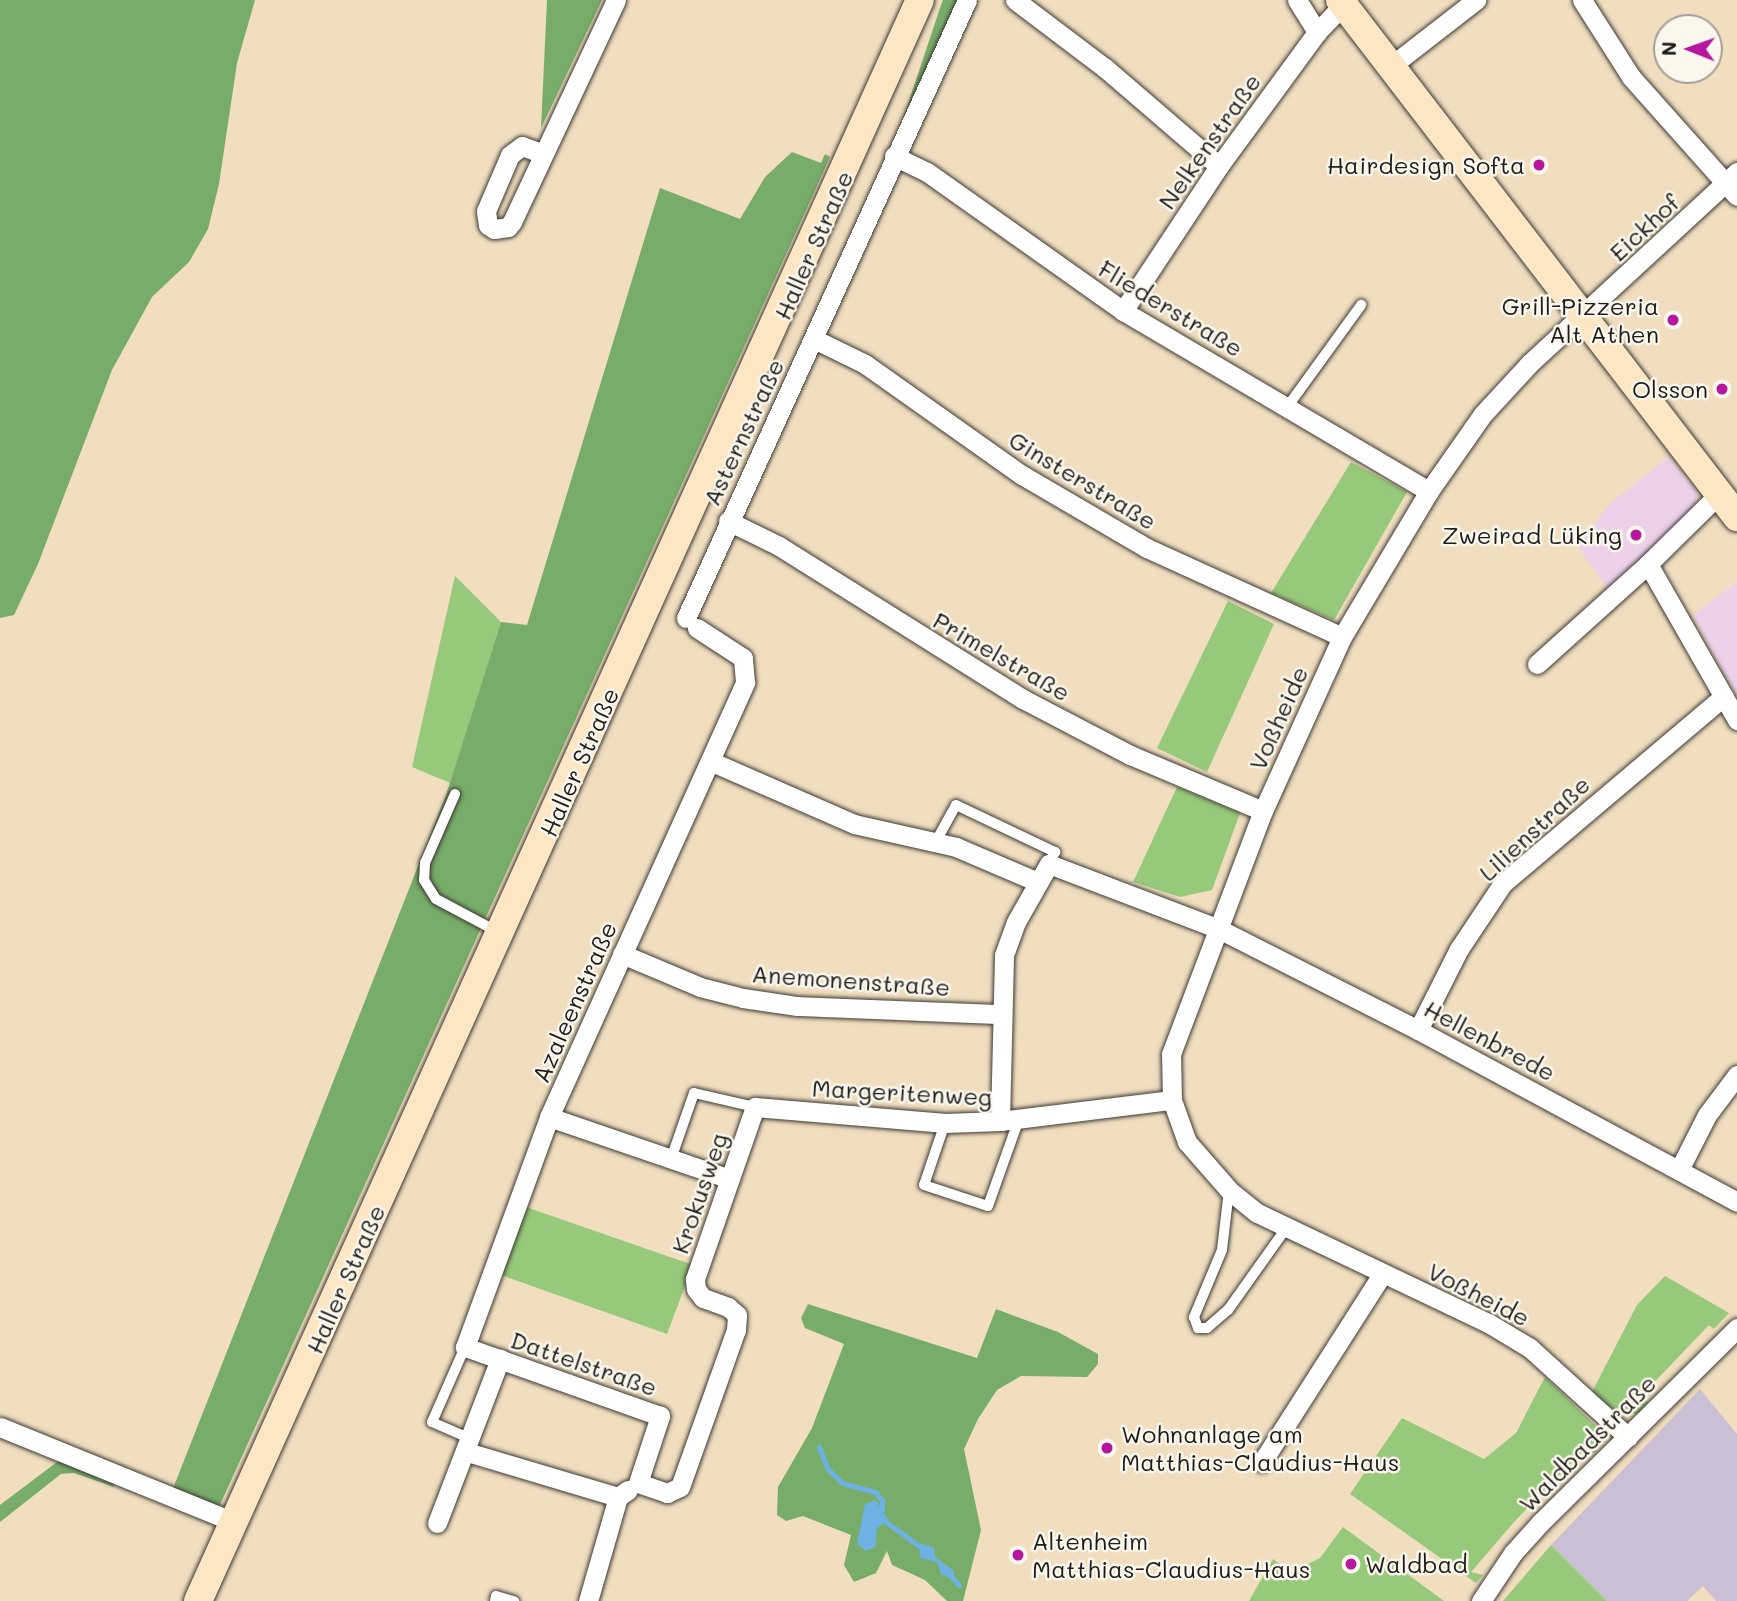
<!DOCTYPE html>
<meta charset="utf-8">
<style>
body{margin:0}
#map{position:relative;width:1737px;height:1601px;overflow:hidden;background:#f0debf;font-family:Mali,sans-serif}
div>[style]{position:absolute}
.built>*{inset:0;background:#ecd1e9}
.industrial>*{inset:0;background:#cbbfd4}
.green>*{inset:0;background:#96c979}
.forest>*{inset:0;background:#78ad69}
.water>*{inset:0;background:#6eb2e4}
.stream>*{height:5px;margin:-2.5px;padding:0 2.5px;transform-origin:2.5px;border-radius:2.5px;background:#6eb2e4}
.roads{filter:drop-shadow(0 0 2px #3c3934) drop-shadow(0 0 2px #3c3934)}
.lane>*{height:10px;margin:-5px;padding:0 5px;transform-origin:5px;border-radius:5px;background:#fff}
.street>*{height:19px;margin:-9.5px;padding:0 9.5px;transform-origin:9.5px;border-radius:9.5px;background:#fff}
.secondary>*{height:28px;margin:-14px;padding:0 14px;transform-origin:14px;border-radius:14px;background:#fce6c4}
.dots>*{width:19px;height:19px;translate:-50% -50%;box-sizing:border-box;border:4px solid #fbf7ec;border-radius:50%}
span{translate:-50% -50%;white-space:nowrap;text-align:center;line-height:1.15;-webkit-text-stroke:5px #fbf7ec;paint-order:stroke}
.street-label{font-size:24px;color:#1c1c1c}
.poi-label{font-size:24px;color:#1c1c1c}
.right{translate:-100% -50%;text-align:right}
.left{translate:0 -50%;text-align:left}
.north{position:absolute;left:1653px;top:14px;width:70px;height:70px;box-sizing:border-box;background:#fbf7ec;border:2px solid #a29f99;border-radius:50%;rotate:271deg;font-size:19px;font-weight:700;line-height:28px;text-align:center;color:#1c1c1c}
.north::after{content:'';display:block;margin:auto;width:24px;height:32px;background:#b5179e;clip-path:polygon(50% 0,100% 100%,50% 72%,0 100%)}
</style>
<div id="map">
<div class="built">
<div style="clip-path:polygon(1669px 457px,1698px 493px,1696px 506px,1609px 590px,1578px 547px,1609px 504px)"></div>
<div style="clip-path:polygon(1737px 582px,1737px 697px,1693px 615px)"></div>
</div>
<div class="industrial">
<div style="clip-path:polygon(1700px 1389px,1737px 1434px,1737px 1601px,1716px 1601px,1703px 1586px,1687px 1601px,1607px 1601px,1551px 1545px)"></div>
</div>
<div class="green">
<div style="clip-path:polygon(1351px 462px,1407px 492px,1334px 620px,1271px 593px)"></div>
<div style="clip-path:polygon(455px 576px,501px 622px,450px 783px,412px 767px)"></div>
<div style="clip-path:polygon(1228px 601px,1274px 624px,1207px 772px,1157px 748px)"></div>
<div style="clip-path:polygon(1177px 787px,1240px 813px,1212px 890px,1180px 897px,1133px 882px)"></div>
<div style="clip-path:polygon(523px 1206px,693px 1265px,667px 1334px,498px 1274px)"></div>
<div style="clip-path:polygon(1665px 1276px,1729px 1313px,1714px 1329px,1709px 1325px,1642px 1395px,1650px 1405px,1639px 1414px,1618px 1413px,1592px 1392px,1637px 1305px)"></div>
<div style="clip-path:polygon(1545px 1377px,1599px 1429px,1601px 1445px,1595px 1453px,1582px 1452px,1514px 1522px,1471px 1572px,1483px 1575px,1476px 1583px,1350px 1494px,1402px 1418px,1484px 1459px,1516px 1433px)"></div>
<div style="clip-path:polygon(1343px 1527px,1444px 1601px,1249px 1601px,1273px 1559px,1292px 1572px,1320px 1558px)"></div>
<div style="clip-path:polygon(1551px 1545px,1607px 1601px,1503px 1601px)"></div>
</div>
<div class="forest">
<div style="clip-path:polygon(0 0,255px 0,237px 63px,219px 184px,208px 229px,189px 262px,152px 297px,112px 370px,38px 564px,14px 615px,0 618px)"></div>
<div style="clip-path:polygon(547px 0,602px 0,541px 128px)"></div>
<div style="clip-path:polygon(943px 0,960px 0,901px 125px,941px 5px)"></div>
<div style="clip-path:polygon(792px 152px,821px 163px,825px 154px,830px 157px,219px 1507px,172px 1491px,446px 795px,501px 622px,527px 625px,660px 188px,740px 219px,765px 177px)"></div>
<div style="clip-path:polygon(808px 1304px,977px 1358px,996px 1309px,1058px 1332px,1098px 1354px,1098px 1364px,1087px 1377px,1021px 1376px,997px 1390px,978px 1419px,964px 1449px,981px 1530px,963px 1601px,947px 1601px,925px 1580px,892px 1565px,887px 1551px,876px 1573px,854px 1582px,844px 1565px,851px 1535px,803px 1516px,786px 1521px,777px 1515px,778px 1487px,812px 1428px,844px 1344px,805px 1328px,801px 1318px)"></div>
<div style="clip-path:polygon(61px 1459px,113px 1480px,114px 1487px,74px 1473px,61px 1474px,0 1522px,0 1505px)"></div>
</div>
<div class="water">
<div style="clip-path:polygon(876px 1500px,888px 1520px,877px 1528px,875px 1547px,866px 1551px,857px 1544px,865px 1504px)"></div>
<div style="clip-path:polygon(919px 1543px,934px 1547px,935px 1557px,954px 1571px,954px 1580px,941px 1574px,937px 1562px,920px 1558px)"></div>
</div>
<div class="stream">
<div style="left:819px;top:1447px;width:22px;rotate:69deg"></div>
<div style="left:827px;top:1468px;width:21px;rotate:45deg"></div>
<div style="left:842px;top:1483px;width:34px;rotate:15deg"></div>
<div style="left:875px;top:1492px;width:11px;rotate:49deg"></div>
<div style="left:882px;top:1500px;width:9px;rotate:90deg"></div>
<div style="left:882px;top:1519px;width:49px;rotate:35.9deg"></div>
<div style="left:949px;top:1574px;width:15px;rotate:48deg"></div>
</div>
<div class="roads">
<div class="lane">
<div style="left:1288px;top:406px;width:125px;rotate:-54.1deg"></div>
<div style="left:455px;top:794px;width:75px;rotate:113.5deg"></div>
<div style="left:425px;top:863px;width:17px;rotate:93deg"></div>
<div style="left:424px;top:880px;width:22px;rotate:58deg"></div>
<div style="left:436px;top:899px;width:70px;rotate:28deg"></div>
<div style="left:935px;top:843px;width:43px;rotate:-61.1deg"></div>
<div style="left:956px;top:805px;width:110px;rotate:25.4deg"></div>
<div style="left:1055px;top:852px;width:13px;rotate:117deg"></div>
<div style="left:945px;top:1123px;width:65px;rotate:108.7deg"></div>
<div style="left:924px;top:1185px;width:67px;rotate:18.2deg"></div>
<div style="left:988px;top:1206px;width:92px;rotate:-70.4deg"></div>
<div style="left:671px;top:1159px;width:70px;rotate:-70.8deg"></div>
<div style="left:694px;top:1093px;width:63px;rotate:12.9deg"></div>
<div style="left:1229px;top:1190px;width:60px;rotate:96.7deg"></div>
<div style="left:1222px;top:1250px;width:73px;rotate:112.7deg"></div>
<div style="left:1194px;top:1317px;width:12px;rotate:70deg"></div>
<div style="left:1198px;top:1328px;width:9px"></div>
<div style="left:1207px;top:1328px;width:28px;rotate:-41deg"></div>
<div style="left:1228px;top:1310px;width:102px;rotate:-54.6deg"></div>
<div style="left:465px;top:1347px;width:82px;rotate:113.7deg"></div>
<div style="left:432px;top:1422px;width:43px;rotate:23.6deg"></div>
<div style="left:495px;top:1601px;width:5px;rotate:-79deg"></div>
<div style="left:496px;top:1596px;width:19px;rotate:16deg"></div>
</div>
<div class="street">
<div style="left:1015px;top:0;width:113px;rotate:37.1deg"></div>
<div style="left:1105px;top:68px;width:150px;rotate:40.7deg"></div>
<div style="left:1297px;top:0;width:38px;rotate:58deg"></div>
<div style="left:1582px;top:0;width:91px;rotate:57.5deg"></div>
<div style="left:1631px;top:77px;width:159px;rotate:48.3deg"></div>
<div style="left:1391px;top:66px;width:108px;rotate:-37.8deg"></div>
<div style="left:541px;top:153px;width:20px;rotate:-160deg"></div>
<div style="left:522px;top:146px;width:15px;rotate:143deg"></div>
<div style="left:510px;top:155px;width:61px;rotate:113.2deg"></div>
<div style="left:486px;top:211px;width:14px;rotate:82deg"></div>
<div style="left:488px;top:225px;width:7px;rotate:34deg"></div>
<div style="left:494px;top:229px;width:14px;rotate:-8deg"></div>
<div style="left:508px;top:227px;width:6px;rotate:-51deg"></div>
<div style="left:512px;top:222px;width:245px;rotate:-64.9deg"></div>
<div style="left:894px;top:156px;width:37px;rotate:26deg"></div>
<div style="left:927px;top:172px;width:240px;rotate:35.3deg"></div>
<div style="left:1123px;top:311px;width:355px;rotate:30.5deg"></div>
<div style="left:1123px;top:311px;width:174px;rotate:-56.5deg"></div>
<div style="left:1219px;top:166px;width:166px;rotate:-53.8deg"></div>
<div style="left:1317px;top:32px;width:37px;rotate:-46deg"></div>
<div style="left:814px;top:339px;width:57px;rotate:26.1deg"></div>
<div style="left:865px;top:364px;width:192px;rotate:35.3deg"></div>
<div style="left:1022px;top:475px;width:145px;rotate:30.3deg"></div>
<div style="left:1147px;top:548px;width:214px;rotate:24.5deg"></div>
<div style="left:1719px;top:494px;width:100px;rotate:135.4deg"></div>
<div style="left:1648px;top:564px;width:180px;rotate:60.3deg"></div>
<div style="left:728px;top:521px;width:57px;rotate:26.1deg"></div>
<div style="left:779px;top:546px;width:288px;rotate:32.1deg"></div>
<div style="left:1023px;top:699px;width:121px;rotate:27.6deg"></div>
<div style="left:1130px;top:755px;width:144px;rotate:22.8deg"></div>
<div style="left:686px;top:618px;width:679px;rotate:-65.55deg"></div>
<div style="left:1537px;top:664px;width:149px;rotate:-42deg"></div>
<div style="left:710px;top:761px;width:157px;rotate:23.6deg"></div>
<div style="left:854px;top:824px;width:105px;rotate:12.7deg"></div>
<div style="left:956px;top:847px;width:89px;rotate:23.1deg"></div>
<div style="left:622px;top:954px;width:85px;rotate:22.9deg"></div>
<div style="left:700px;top:987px;width:44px;rotate:14.3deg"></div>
<div style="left:743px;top:998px;width:55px;rotate:8.4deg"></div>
<div style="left:797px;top:1006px;width:203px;rotate:2.3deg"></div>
<div style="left:1418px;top:1030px;width:91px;rotate:-63.2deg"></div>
<div style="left:1459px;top:949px;width:79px;rotate:-56.3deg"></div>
<div style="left:1503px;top:883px;width:289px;rotate:-40.2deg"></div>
<div style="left:549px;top:1117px;width:191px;rotate:18.9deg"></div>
<div style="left:1000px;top:1121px;width:166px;rotate:-88.6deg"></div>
<div style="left:1004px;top:955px;width:35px;rotate:-70deg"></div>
<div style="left:1016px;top:922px;width:67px;rotate:-60.4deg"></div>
<div style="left:1049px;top:864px;width:180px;rotate:20.9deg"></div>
<div style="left:1217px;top:928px;width:225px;rotate:26.9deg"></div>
<div style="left:1418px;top:1030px;width:362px;rotate:28.3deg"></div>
<div style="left:1680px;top:1168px;width:59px;rotate:-63deg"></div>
<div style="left:1707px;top:1115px;width:50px;rotate:-53.1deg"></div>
<div style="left:0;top:1427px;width:253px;rotate:22.1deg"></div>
<div style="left:1628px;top:1437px;width:132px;rotate:-137.8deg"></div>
<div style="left:1530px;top:1348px;width:47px;rotate:-149deg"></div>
<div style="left:1490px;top:1324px;width:258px;rotate:-154.5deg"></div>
<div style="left:1257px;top:1213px;width:36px;rotate:-141deg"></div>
<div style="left:1229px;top:1190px;width:64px;rotate:-131.2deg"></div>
<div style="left:1187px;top:1142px;width:45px;rotate:-109.7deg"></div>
<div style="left:1172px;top:1100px;width:46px;rotate:-91.2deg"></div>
<div style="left:1171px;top:1054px;width:260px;rotate:-69.3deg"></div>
<div style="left:1263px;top:811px;width:191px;rotate:-65.6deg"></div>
<div style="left:1342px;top:637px;width:170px;rotate:-59.2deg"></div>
<div style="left:1429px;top:491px;width:94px;rotate:-55deg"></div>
<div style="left:1483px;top:414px;width:69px;rotate:-47.3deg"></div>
<div style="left:1530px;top:363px;width:282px;rotate:-42.7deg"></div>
<div style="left:467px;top:1452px;width:158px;rotate:16.6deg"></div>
<div style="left:1262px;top:1462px;width:224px;rotate:-57.4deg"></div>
<div style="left:638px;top:1483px;width:71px;rotate:-71.8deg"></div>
<div style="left:660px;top:1416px;width:207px;rotate:-160.5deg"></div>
<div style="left:465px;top:1347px;width:245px;rotate:-69.9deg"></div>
<div style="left:549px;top:1117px;width:477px;rotate:-65.7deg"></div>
<div style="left:745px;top:682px;width:24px;rotate:-95deg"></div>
<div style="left:743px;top:658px;width:55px;rotate:-146.9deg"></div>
<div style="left:638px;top:1483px;width:31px;rotate:19deg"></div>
<div style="left:667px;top:1493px;width:14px;rotate:-25deg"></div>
<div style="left:680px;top:1487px;width:167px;rotate:-70.4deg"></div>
<div style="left:736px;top:1330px;width:15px;rotate:-86deg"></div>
<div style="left:737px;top:1315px;width:12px;rotate:-138deg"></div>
<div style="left:728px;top:1307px;width:27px;rotate:-160deg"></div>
<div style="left:703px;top:1298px;width:11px;rotate:-128deg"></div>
<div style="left:696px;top:1289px;width:10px;rotate:-96deg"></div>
<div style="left:695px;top:1279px;width:182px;rotate:-70.8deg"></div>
<div style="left:755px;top:1107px;width:191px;rotate:4.8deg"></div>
<div style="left:945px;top:1123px;width:55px;rotate:-2.1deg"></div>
<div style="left:1000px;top:1121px;width:173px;rotate:-7deg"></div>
<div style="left:437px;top:1523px;width:176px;rotate:-69deg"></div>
<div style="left:588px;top:1601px;width:108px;rotate:-73.9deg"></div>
<div style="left:618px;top:1497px;width:12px;rotate:-35deg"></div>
<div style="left:1481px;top:1601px;width:58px;rotate:-56.3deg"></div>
<div style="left:1513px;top:1553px;width:42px;rotate:-47.9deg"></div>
<div style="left:1541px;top:1522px;width:276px;rotate:-44.7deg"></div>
</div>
<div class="secondary">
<div style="left:1340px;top:0;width:652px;rotate:52.48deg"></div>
<div style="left:198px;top:1601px;width:1756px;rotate:-65.73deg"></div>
</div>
</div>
<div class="dots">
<div style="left:1539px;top:165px;background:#b5179e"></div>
<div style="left:1673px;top:320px;background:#b5179e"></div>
<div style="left:1722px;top:389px;background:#b5179e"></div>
<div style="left:1636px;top:535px;background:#b5179e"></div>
<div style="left:1107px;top:1448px;background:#b5179e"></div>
<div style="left:1018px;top:1555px;background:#b5179e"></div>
<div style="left:1351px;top:1564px;background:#b5179e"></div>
</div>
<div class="street-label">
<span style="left:1209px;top:141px;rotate:-55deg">Nelkenstraße</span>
<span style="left:1644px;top:227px;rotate:-43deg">Eickhof</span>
<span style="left:813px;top:245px;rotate:-66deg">Haller Straße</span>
<span style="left:1171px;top:308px;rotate:31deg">Fliederstraße</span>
<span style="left:743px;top:432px;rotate:-65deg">Asternstraße</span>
<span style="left:1083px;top:480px;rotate:31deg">Ginsterstraße</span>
<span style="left:1002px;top:656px;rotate:30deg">Primelstraße</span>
<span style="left:1278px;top:718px;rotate:-66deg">Voßheide</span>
<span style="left:579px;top:762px;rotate:-66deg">Haller Straße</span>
<span style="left:1534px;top:828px;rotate:-43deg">Lilienstraße</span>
<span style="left:851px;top:980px;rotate:4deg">Anemonenstraße</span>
<span style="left:574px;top:1002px;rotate:-66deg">Azaleenstraße</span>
<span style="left:1490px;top:1040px;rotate:28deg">Hellenbrede</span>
<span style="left:902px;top:1092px;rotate:3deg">Margeritenweg</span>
<span style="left:699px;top:1193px;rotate:-71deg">Krokusweg</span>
<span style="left:345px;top:1279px;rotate:-66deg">Haller Straße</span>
<span style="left:1479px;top:1294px;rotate:27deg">Voßheide</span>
<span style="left:584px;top:1363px;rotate:19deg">Dattelstraße</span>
<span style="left:1587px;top:1443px;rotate:-45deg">Waldbadstraße</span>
</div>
<div class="poi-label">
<span class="right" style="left:1525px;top:165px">Hairdesign Softa</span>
<span class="right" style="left:1659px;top:320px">Grill-Pizzeria<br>Alt Athen</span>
<span class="right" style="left:1708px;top:389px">Olsson</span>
<span class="right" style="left:1622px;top:535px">Zweirad Lüking</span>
<span class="left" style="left:1121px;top:1448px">Wohnanlage am<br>Matthias-Claudius-Haus</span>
<span class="left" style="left:1032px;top:1555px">Altenheim<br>Matthias-Claudius-Haus</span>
<span class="left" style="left:1365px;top:1564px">Waldbad</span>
</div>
<div class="north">N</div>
</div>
